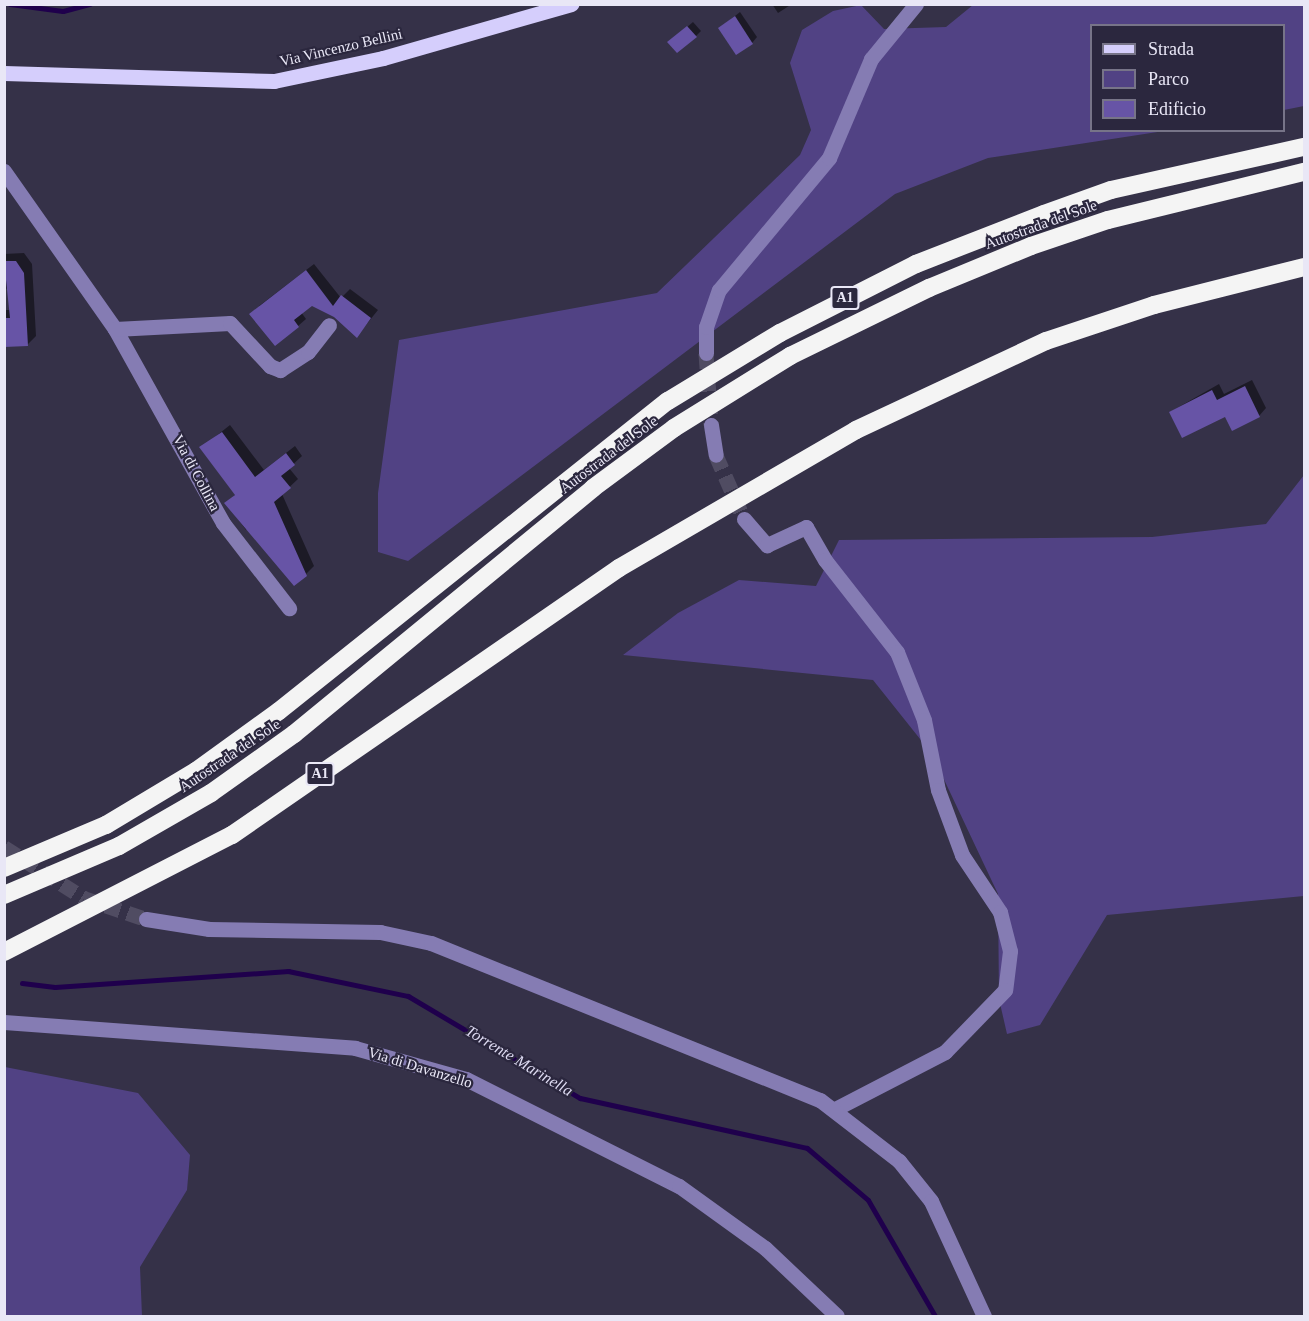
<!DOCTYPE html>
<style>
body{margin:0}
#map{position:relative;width:1309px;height:1321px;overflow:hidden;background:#353148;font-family:Georgia,serif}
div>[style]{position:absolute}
.green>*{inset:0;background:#514284}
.shadow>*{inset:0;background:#0007}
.stream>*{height:5px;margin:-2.5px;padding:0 2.5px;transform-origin:2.5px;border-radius:2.5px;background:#1f004c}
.building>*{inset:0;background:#6754a6}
.minor-tunnel>*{height:15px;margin-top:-7.5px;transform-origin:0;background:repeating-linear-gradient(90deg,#504c62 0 15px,transparent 0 23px)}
.minor>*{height:15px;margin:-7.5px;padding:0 7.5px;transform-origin:7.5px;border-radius:7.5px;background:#857cb3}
.major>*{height:15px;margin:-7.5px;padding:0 7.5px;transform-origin:7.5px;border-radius:7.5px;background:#d5cefc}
.highway>*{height:18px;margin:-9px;padding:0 9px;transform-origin:9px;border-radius:9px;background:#f4f4f4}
span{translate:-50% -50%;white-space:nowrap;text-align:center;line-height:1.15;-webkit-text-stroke:4.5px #2b273e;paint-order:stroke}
.shield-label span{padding:2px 4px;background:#2b273e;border:2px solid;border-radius:4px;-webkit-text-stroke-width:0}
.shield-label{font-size:14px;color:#e9e7f6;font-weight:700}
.street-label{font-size:15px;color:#e9e7f6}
.water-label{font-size:16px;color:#dcd9f0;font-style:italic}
.frame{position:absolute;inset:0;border:6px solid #e9e7f6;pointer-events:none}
.legend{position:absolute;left:1090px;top:24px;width:195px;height:108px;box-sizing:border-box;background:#2b273e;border:2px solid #777488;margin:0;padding:8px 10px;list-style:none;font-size:18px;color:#e9e7f6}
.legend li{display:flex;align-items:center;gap:12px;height:30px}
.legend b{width:30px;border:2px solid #777488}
</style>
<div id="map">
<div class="green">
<div style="clip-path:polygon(861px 5px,884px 29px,946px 27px,973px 5px,1304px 5px,1304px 106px,1284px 110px,1284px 26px,1092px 26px,1092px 130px,1164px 131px,988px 158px,895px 194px,408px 561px,378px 552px,378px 493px,399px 340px,657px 293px,800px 155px,811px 130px,790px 63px,802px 30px,833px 11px)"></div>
<div style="clip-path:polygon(1304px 475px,1304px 896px,1107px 915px,1040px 1025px,1007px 1034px,999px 999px,998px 894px,932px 754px,873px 680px,623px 655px,678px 613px,739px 580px,816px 586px,839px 540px,1152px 537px,1266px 524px)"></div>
<div style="clip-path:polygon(5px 1067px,138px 1093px,190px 1155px,187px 1190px,140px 1267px,142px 1316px,5px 1316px)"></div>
</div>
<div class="shadow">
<div style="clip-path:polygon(772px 4px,792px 4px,778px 13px)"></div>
<div style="clip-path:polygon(740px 12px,757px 37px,752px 43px,720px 28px)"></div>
<div style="clip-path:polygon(693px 22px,701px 31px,696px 36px,673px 39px)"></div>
<div style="clip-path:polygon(24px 253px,32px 264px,36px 336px,27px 345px,4px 346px,4px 310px,11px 310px,11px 288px,4px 289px,4px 254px)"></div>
<div style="clip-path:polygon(314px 264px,341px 298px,350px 289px,378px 310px,357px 336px,335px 316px,312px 304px,301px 312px,306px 319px,298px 326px,259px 306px)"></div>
<div style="clip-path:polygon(1252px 380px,1266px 408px,1259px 416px,1170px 412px,1219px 384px,1224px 394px)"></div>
<div style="clip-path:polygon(230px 425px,264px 470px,295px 446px,302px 456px,289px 468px,298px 479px,282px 494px,314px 566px,306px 574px,250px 526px,246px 530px,226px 503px,236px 494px,201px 448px)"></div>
</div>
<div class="stream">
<div style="left:10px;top:4px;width:53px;rotate:7.5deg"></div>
<div style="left:63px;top:11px;width:28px;rotate:-15deg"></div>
<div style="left:22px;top:983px;width:33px;rotate:7deg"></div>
<div style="left:55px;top:987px;width:234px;rotate:-3.9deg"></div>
<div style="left:288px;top:971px;width:123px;rotate:11.8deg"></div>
<div style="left:408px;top:996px;width:200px;rotate:30.7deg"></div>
<div style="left:580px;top:1098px;width:232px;rotate:12.4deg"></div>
<div style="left:807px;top:1148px;width:80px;rotate:40.4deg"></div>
<div style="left:868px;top:1200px;width:134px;rotate:60deg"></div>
</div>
<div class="building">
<div style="clip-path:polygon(735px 16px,753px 44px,736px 55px,718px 28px)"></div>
<div style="clip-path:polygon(687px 26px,697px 37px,677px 53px,667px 42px)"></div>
<div style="clip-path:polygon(4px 261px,16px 261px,24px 273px,28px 346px,4px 347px,4px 318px,10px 318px)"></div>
<div style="clip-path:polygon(306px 270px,333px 306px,341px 295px,371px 318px,357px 338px,334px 317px,312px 306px,294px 320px,299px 327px,275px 346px,249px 314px)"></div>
<div style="clip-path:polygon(1245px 386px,1260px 417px,1232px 431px,1225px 417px,1182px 438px,1169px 412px,1212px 390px,1217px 400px)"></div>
<div style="clip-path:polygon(222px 432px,255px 477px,286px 453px,295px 465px,281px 476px,291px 488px,274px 502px,307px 576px,294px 586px,224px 503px,235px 495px,199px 447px)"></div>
</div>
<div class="minor-tunnel">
<div style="left:706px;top:353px;width:72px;rotate:86deg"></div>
<div style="left:716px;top:455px;width:70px;rotate:66.4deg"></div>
<div style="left:4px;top:847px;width:95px;rotate:32.5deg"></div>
<div style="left:84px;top:898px;width:65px;rotate:18.7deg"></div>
</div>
<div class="minor">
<div style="left:4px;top:171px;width:193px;rotate:54.9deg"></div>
<div style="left:115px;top:329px;width:222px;rotate:60.9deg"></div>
<div style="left:223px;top:523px;width:108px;rotate:52.2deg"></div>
<div style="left:115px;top:329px;width:115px;rotate:-3deg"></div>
<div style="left:230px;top:323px;width:59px;rotate:47.1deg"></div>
<div style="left:270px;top:366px;width:11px;rotate:22deg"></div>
<div style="left:280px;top:370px;width:33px;rotate:-33deg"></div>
<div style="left:308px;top:352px;width:34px;rotate:-52deg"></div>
<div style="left:706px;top:353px;width:26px;rotate:-90deg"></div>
<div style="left:706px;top:327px;width:39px;rotate:-71deg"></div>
<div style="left:719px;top:290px;width:172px;rotate:-50.2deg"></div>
<div style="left:829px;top:158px;width:108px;rotate:-67deg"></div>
<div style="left:871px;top:59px;width:71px;rotate:-50.7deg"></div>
<div style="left:711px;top:425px;width:30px;rotate:81deg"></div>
<div style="left:744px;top:519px;width:35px;rotate:49deg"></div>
<div style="left:767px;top:545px;width:43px;rotate:-24.8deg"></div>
<div style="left:806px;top:527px;width:38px;rotate:60deg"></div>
<div style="left:825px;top:560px;width:117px;rotate:52deg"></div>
<div style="left:897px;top:652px;width:73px;rotate:68.3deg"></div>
<div style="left:924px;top:720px;width:71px;rotate:78.7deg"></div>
<div style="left:938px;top:790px;width:69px;rotate:69.7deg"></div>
<div style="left:962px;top:855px;width:69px;rotate:56.3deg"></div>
<div style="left:1000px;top:912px;width:40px;rotate:75.6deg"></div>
<div style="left:1010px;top:951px;width:39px;rotate:97deg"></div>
<div style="left:1005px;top:990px;width:86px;rotate:134.1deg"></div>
<div style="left:945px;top:1052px;width:122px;rotate:152.6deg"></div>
<div style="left:146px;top:919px;width:64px;rotate:9deg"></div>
<div style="left:209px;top:929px;width:171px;rotate:1deg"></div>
<div style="left:380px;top:932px;width:52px;rotate:12.2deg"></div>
<div style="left:431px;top:943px;width:419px;rotate:22deg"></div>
<div style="left:820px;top:1100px;width:100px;rotate:37.7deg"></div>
<div style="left:899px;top:1161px;width:51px;rotate:51.3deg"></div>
<div style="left:931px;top:1201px;width:127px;rotate:65.3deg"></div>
<div style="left:4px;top:1022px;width:352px;rotate:4.2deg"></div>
<div style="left:355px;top:1048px;width:115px;rotate:15.6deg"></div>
<div style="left:466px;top:1079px;width:238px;rotate:26.7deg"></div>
<div style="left:679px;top:1186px;width:106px;rotate:35.8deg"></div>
<div style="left:765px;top:1248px;width:99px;rotate:43.4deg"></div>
</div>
<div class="major">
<div style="left:4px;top:73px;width:270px;rotate:1.7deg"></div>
<div style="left:274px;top:81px;width:111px;rotate:-11.9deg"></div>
<div style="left:383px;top:58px;width:196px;rotate:-16deg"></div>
</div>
<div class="highway">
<div style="left:4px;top:868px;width:111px;rotate:-22.9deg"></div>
<div style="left:106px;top:825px;width:105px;rotate:-31deg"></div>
<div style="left:196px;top:771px;width:102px;rotate:-35.9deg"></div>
<div style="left:279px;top:711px;width:497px;rotate:-38.6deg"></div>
<div style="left:668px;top:401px;width:131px;rotate:-31.3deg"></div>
<div style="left:780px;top:333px;width:153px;rotate:-26.9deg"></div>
<div style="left:916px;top:264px;width:137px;rotate:-21.3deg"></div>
<div style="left:1044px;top:214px;width:71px;rotate:-19.7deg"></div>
<div style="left:1111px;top:190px;width:198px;rotate:-12.6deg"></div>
<div style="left:4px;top:895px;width:125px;rotate:-23.1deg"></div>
<div style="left:119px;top:846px;width:106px;rotate:-29.9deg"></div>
<div style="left:211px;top:793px;width:102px;rotate:-35.4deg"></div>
<div style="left:294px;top:734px;width:387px;rotate:-39.4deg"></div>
<div style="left:593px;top:488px;width:101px;rotate:-36.5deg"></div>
<div style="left:674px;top:428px;width:137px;rotate:-31.8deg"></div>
<div style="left:790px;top:356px;width:155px;rotate:-26.1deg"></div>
<div style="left:929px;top:288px;width:110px;rotate:-22.4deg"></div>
<div style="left:1031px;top:246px;width:81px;rotate:-18.7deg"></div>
<div style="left:1108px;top:220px;width:202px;rotate:-13.8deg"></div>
<div style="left:4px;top:952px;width:256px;rotate:-27.2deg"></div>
<div style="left:232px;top:835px;width:470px;rotate:-34.6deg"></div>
<div style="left:619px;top:568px;width:274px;rotate:-30.2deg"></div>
<div style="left:856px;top:430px;width:210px;rotate:-25.1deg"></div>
<div style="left:1046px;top:341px;width:114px;rotate:-18.4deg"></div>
<div style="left:1154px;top:305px;width:155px;rotate:-14.2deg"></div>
</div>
<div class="shield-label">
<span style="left:845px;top:298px">A1</span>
<span style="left:320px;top:774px">A1</span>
</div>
<div class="street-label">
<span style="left:341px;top:48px;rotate:-13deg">Via Vincenzo Bellini</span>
<span style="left:1041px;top:225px;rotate:-20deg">Autostrada del Sole</span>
<span style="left:609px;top:455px;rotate:-37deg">Autostrada del Sole</span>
<span style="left:196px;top:473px;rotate:62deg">Via di Collina</span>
<span style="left:230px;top:756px;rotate:-34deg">Autostrada del Sole</span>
<span style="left:420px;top:1068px;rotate:17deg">Via di Davanzello</span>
</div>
<div class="water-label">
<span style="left:519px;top:1061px;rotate:31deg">Torrente Marinella</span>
</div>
<div class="frame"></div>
<ul class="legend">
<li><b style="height:8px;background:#d5cefc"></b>Strada</li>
<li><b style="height:16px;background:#514284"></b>Parco</li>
<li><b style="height:16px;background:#6754a6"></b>Edificio</li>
</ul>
</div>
